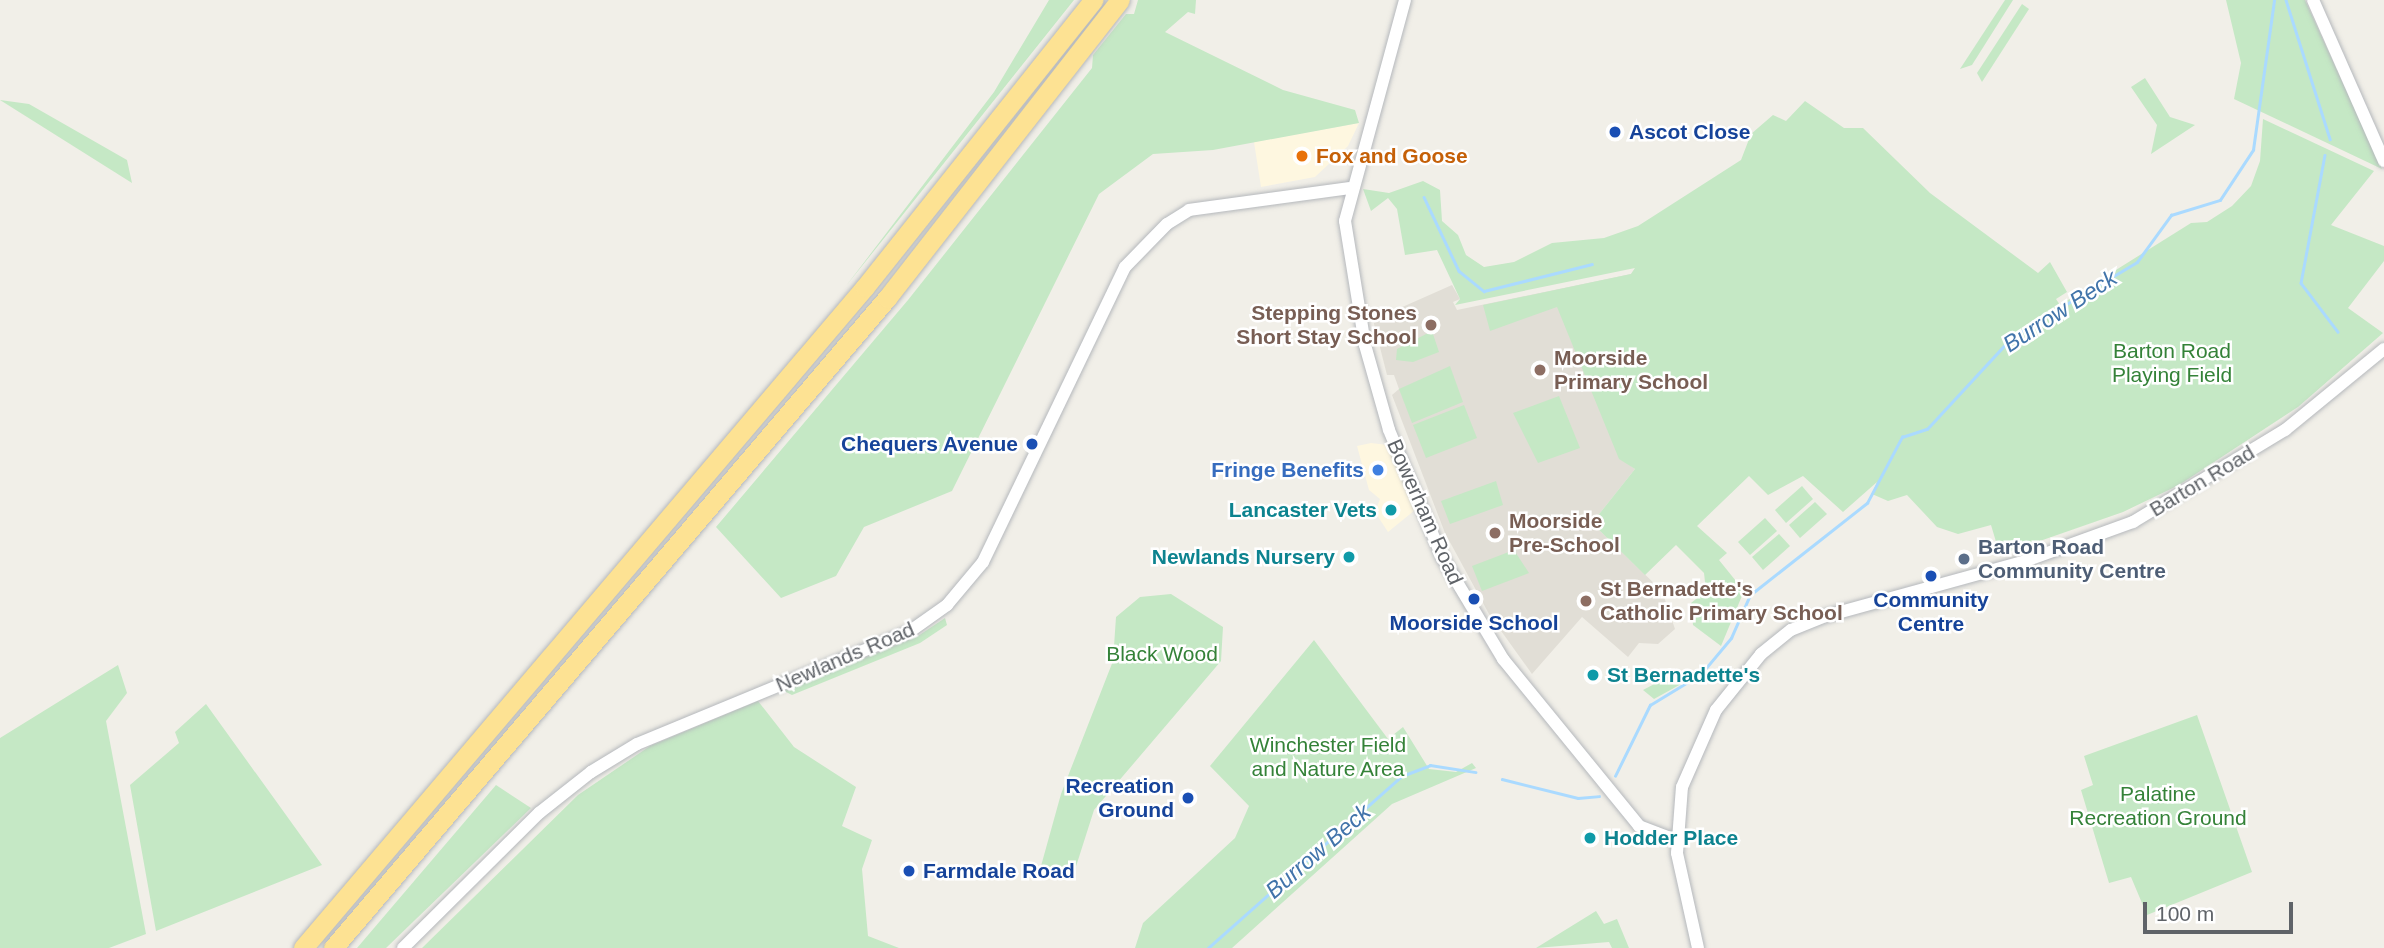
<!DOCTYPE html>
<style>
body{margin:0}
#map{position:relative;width:2384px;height:948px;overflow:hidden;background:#f1efe8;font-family:Arial,sans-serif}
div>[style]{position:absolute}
.commercial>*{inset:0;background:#fef7e0}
.education>*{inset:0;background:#e1ded6}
.green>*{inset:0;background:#c5e8c5}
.stream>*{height:2.5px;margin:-1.25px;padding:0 1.25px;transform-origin:1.25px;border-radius:1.25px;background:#aadaff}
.roads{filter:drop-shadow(0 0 2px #b5b8bc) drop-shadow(0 0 2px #b5b8bc)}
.minor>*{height:12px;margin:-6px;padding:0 6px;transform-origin:6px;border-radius:6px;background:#fff}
.highway>*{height:19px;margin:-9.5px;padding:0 9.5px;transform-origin:9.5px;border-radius:9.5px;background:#fde293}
.dots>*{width:19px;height:19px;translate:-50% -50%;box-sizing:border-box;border:4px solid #fff;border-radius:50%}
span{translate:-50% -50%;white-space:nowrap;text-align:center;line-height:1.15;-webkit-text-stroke:5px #fff;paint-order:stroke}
.transit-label{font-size:21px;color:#164399;font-weight:700}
.left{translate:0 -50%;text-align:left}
.right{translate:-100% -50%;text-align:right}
.food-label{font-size:21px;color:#c56008;font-weight:700}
.education-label{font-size:21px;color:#785e54;font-weight:700}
.park-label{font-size:21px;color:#348238}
.shop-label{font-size:21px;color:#366cbe;font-weight:700}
.street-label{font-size:21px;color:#5f6368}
.culture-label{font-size:21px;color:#0d838f;font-weight:700}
.service-label{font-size:21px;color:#4e5e75;font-weight:700}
.water-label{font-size:23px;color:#4174aa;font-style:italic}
.scale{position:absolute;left:2143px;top:902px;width:150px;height:32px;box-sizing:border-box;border:4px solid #5f6368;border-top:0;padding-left:9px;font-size:21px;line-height:24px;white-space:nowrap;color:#5f6368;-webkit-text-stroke:5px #fff;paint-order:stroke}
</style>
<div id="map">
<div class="commercial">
<div style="clip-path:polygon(1359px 123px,1348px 146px,1315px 177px,1261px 187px,1254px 142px)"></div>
<div style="clip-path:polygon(1371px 443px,1388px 445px,1415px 510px,1388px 532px,1375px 512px,1380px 499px,1369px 490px,1357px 446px)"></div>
</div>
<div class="education">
<div style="clip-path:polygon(1636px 267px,1624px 461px,1635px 469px,1592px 523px,1662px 591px,1675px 629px,1658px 644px,1639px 643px,1628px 657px,1582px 617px,1532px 674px,1489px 614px,1445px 533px,1392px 395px,1399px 389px,1394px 375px,1387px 375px,1373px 320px,1452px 285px,1460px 299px,1453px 302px,1457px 310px,1631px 274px)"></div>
</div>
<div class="green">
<div style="clip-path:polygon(1049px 0,1074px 0,846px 286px,994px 92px)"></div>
<div style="clip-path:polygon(1138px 0,1196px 0,1195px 14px,1188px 12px,1165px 32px,1283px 90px,1355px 110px,1359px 123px,1213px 150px,1153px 154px,1099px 194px,952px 491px,864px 527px,836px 576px,781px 598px,716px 527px,908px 300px,1092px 68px,1093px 55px,1126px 14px,1134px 14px)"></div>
<div style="clip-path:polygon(2005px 0,2013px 0,1972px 65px,1960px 69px)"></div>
<div style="clip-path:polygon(2226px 0,2305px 0,2382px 169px,2234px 99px,2241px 63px)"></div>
<div style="clip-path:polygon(2022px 4px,2029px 9px,1982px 82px,1977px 73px)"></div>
<div style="clip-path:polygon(2145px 78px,2170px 117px,2195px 125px,2151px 154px,2157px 125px,2131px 87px)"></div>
<div style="clip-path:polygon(0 100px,29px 104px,127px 160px,132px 183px)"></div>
<div style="clip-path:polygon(1805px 101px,1844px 128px,1863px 128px,1930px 193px,2038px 273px,2050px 262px,2067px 292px,2056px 299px,2060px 305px,2191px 223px,2207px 222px,2232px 206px,2251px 186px,2260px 161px,2263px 119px,2374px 171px,2331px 225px,2384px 246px,2384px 261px,2348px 308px,2383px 333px,2298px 407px,2179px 485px,2123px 512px,2000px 555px,1991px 525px,1958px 534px,1937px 527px,1907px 495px,1888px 501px,1872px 494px,1877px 482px,1843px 512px,1803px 476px,1768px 495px,1749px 476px,1697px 526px,1727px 553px,1719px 560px,1744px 591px,1721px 646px,1693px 625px,1691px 603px,1706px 591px,1704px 573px,1676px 545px,1645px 575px,1592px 523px,1635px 469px,1619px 459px,1557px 307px,1490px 331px,1483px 305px,1631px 274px,1635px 268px,1455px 305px,1460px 299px,1437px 250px,1405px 255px,1397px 209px,1388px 198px,1371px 211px,1363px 189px,1389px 193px,1423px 181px,1440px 190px,1442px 221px,1458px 235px,1466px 255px,1484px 267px,1514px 262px,1552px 243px,1604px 238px,1638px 226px,1741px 160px,1751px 134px,1773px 115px,1786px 121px)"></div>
<div style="clip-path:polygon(1432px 331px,1439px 352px,1413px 362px,1396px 360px,1397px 349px)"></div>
<div style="clip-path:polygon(1450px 366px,1463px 402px,1412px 423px,1399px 389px)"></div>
<div style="clip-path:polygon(1559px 396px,1580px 448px,1538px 463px,1513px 413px)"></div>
<div style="clip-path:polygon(1464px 405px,1477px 438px,1426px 458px,1413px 425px)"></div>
<div style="clip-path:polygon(1496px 481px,1503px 505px,1450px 524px,1441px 501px)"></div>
<div style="clip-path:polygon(1802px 486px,1813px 499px,1786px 523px,1775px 510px)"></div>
<div style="clip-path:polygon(1815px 502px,1827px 514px,1800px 538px,1789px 525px)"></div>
<div style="clip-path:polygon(1765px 518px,1777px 531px,1750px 555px,1738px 542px)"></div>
<div style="clip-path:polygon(1779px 534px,1790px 546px,1763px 570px,1752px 557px)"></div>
<div style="clip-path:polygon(1514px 550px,1529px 573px,1482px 591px,1472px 566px)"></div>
<div style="clip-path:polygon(1171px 594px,1223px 627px,1221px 661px,1094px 810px,1072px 879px,1045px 877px,1041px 866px,1061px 794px,1113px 661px,1116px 617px,1140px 597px)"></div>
<div style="clip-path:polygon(945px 618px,947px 625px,920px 643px,792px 695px,784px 691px,918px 636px)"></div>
<div style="clip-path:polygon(1314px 640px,1388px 739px,1403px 727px,1429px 769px,1456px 772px,1472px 763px,1476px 768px,1392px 804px,1232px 948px,1135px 948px,1143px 923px,1235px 838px,1249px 806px,1210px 766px)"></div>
<div style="clip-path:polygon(118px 665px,127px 693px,106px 721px,146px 934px,109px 948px,0 948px,0 738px)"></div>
<div style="clip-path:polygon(1677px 672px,1692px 678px,1654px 699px,1643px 690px)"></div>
<div style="clip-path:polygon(758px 701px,794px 747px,856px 787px,842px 826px,872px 840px,862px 869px,868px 936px,899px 948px,422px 948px,578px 795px,650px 746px)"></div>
<div style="clip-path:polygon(206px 704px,322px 865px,156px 931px,130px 785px,179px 743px,175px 732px)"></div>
<div style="clip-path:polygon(2197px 715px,2252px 872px,2147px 915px,2131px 877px,2109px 883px,2081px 790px,2093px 785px,2084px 756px)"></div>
<div style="clip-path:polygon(496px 785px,531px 808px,386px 948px,357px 948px)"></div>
<div style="clip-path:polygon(1596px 911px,1604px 924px,1617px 919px,1629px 948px,1612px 948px,1609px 942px,1536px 948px)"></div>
</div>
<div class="stream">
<div style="left:2286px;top:0;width:146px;rotate:72.4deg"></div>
<div style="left:2325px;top:155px;width:130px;rotate:100.6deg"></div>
<div style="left:2301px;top:283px;width:61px;rotate:52.9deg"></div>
<div style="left:1424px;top:197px;width:82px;rotate:64.7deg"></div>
<div style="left:1459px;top:271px;width:32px;rotate:39deg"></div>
<div style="left:1484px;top:291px;width:111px;rotate:-14deg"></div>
<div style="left:1615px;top:776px;width:79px;rotate:-63.8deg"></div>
<div style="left:1650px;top:705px;width:60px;rotate:-31.3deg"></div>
<div style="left:1701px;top:674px;width:47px;rotate:-50.2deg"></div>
<div style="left:1731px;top:638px;width:47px;rotate:-66.2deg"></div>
<div style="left:1750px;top:595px;width:149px;rotate:-38.2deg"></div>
<div style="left:1867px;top:503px;width:75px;rotate:-62.1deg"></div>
<div style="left:1902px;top:437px;width:26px;rotate:-18deg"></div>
<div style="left:1927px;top:429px;width:127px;rotate:-47.2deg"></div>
<div style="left:2013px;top:336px;width:144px;rotate:-30.8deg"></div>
<div style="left:2137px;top:262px;width:58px;rotate:-54.1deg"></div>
<div style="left:2171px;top:215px;width:51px;rotate:-17deg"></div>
<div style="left:2220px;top:200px;width:60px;rotate:-56.6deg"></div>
<div style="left:2253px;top:150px;width:151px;rotate:-82deg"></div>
<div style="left:1502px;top:779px;width:78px;rotate:14deg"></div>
<div style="left:1578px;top:798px;width:21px;rotate:-5deg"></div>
<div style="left:1208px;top:948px;width:259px;rotate:-41.6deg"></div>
<div style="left:1402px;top:776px;width:30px;rotate:-21deg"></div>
<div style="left:1430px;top:765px;width:46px;rotate:8.8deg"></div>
</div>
<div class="roads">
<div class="minor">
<div style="left:1405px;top:0;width:229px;rotate:105.2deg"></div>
<div style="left:1345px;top:221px;width:126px;rotate:80.8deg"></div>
<div style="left:1365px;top:345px;width:88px;rotate:74.2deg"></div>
<div style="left:1389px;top:430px;width:138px;rotate:67.3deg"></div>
<div style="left:1442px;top:557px;width:119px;rotate:59.1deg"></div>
<div style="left:1503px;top:659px;width:215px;rotate:50.8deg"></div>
<div style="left:1639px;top:826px;width:40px;rotate:21deg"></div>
<div style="left:2313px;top:0;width:176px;rotate:66.2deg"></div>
<div style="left:403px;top:948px;width:192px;rotate:-44.8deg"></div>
<div style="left:539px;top:813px;width:66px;rotate:-38.3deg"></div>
<div style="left:591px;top:772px;width:54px;rotate:-31.3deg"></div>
<div style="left:637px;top:744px;width:294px;rotate:-22.4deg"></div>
<div style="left:909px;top:632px;width:47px;rotate:-35.4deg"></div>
<div style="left:947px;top:605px;width:56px;rotate:-50.1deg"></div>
<div style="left:983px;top:562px;width:327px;rotate:-64.3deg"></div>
<div style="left:1125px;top:267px;width:60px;rotate:-45.7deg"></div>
<div style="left:1167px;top:224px;width:26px;rotate:-32deg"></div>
<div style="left:1189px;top:210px;width:162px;rotate:-7.8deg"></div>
<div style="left:1698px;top:948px;width:97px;rotate:-102.5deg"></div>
<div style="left:1677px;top:853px;width:66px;rotate:-85.7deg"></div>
<div style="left:1682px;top:787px;width:84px;rotate:-66.2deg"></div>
<div style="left:1716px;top:710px;width:72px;rotate:-51.2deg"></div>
<div style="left:1761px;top:654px;width:38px;rotate:-39deg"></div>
<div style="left:1791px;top:630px;width:38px;rotate:-22deg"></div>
<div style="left:1826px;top:616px;width:206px;rotate:-15.4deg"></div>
<div style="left:2025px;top:561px;width:115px;rotate:-19.9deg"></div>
<div style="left:2133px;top:522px;width:178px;rotate:-31.2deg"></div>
<div style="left:2285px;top:430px;width:128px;rotate:-39.3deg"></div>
</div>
<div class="highway">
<div style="left:303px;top:948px;width:868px;rotate:-49.63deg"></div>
<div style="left:865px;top:287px;width:367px;rotate:-51.5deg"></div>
<div style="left:333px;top:948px;width:854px;rotate:-49.56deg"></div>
<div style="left:887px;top:298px;width:378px;rotate:-52deg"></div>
</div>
</div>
<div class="dots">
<div style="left:1615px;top:132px;background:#1a4fb4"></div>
<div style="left:1302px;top:156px;background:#e8710a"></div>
<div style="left:1431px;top:325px;background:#8d6e63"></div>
<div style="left:1540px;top:370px;background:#8d6e63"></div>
<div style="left:1032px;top:444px;background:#1a4fb4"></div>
<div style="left:1378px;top:470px;background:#3f7fe0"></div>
<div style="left:1391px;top:510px;background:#0f9aa8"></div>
<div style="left:1495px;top:533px;background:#8d6e63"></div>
<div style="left:1349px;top:557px;background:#0f9aa8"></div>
<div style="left:1964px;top:559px;background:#5c6f8a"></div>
<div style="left:1931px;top:576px;background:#1a4fb4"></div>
<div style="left:1474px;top:599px;background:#1a4fb4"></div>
<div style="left:1586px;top:601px;background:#8d6e63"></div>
<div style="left:1593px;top:675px;background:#0f9aa8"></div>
<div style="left:1188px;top:798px;background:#1a4fb4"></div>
<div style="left:1590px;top:838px;background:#0f9aa8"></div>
<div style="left:909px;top:871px;background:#1a4fb4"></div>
</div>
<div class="transit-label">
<span class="left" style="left:1629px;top:132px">Ascot Close</span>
<span class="right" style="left:1018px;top:444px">Chequers Avenue</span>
<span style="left:1931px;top:612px">Community<br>Centre</span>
<span style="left:1474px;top:623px">Moorside School</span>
<span class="right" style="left:1174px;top:798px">Recreation<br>Ground</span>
<span class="left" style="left:923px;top:871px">Farmdale Road</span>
</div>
<div class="food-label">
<span class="left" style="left:1316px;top:156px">Fox and Goose</span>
</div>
<div class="education-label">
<span class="right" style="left:1417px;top:325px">Stepping Stones<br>Short Stay School</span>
<span class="left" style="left:1554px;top:370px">Moorside<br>Primary School</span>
<span class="left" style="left:1509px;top:533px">Moorside<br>Pre-School</span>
<span class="left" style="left:1600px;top:601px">St Bernadette's<br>Catholic Primary School</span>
</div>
<div class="park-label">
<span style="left:2172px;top:363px">Barton Road<br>Playing Field</span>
<span style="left:1162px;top:654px">Black Wood</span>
<span style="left:1328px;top:757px">Winchester Field<br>and Nature Area</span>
<span style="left:2158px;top:806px">Palatine<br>Recreation Ground</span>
</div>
<div class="shop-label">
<span class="right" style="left:1364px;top:470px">Fringe Benefits</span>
</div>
<div class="street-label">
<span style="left:2202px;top:481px;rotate:-31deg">Barton Road</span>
<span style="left:1425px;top:512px;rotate:66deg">Bowerham Road</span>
<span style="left:845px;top:657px;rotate:-23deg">Newlands Road</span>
</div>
<div class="culture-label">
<span class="right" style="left:1377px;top:510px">Lancaster Vets</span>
<span class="right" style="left:1335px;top:557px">Newlands Nursery</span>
<span class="left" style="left:1607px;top:675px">St Bernadette's</span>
<span class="left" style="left:1604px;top:838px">Hodder Place</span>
</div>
<div class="service-label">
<span class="left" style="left:1978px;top:559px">Barton Road<br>Community Centre</span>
</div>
<div class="water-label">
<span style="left:2060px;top:311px;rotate:-33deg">Burrow Beck</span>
<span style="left:1318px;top:851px;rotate:-41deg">Burrow Beck</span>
</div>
<div class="scale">100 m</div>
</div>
